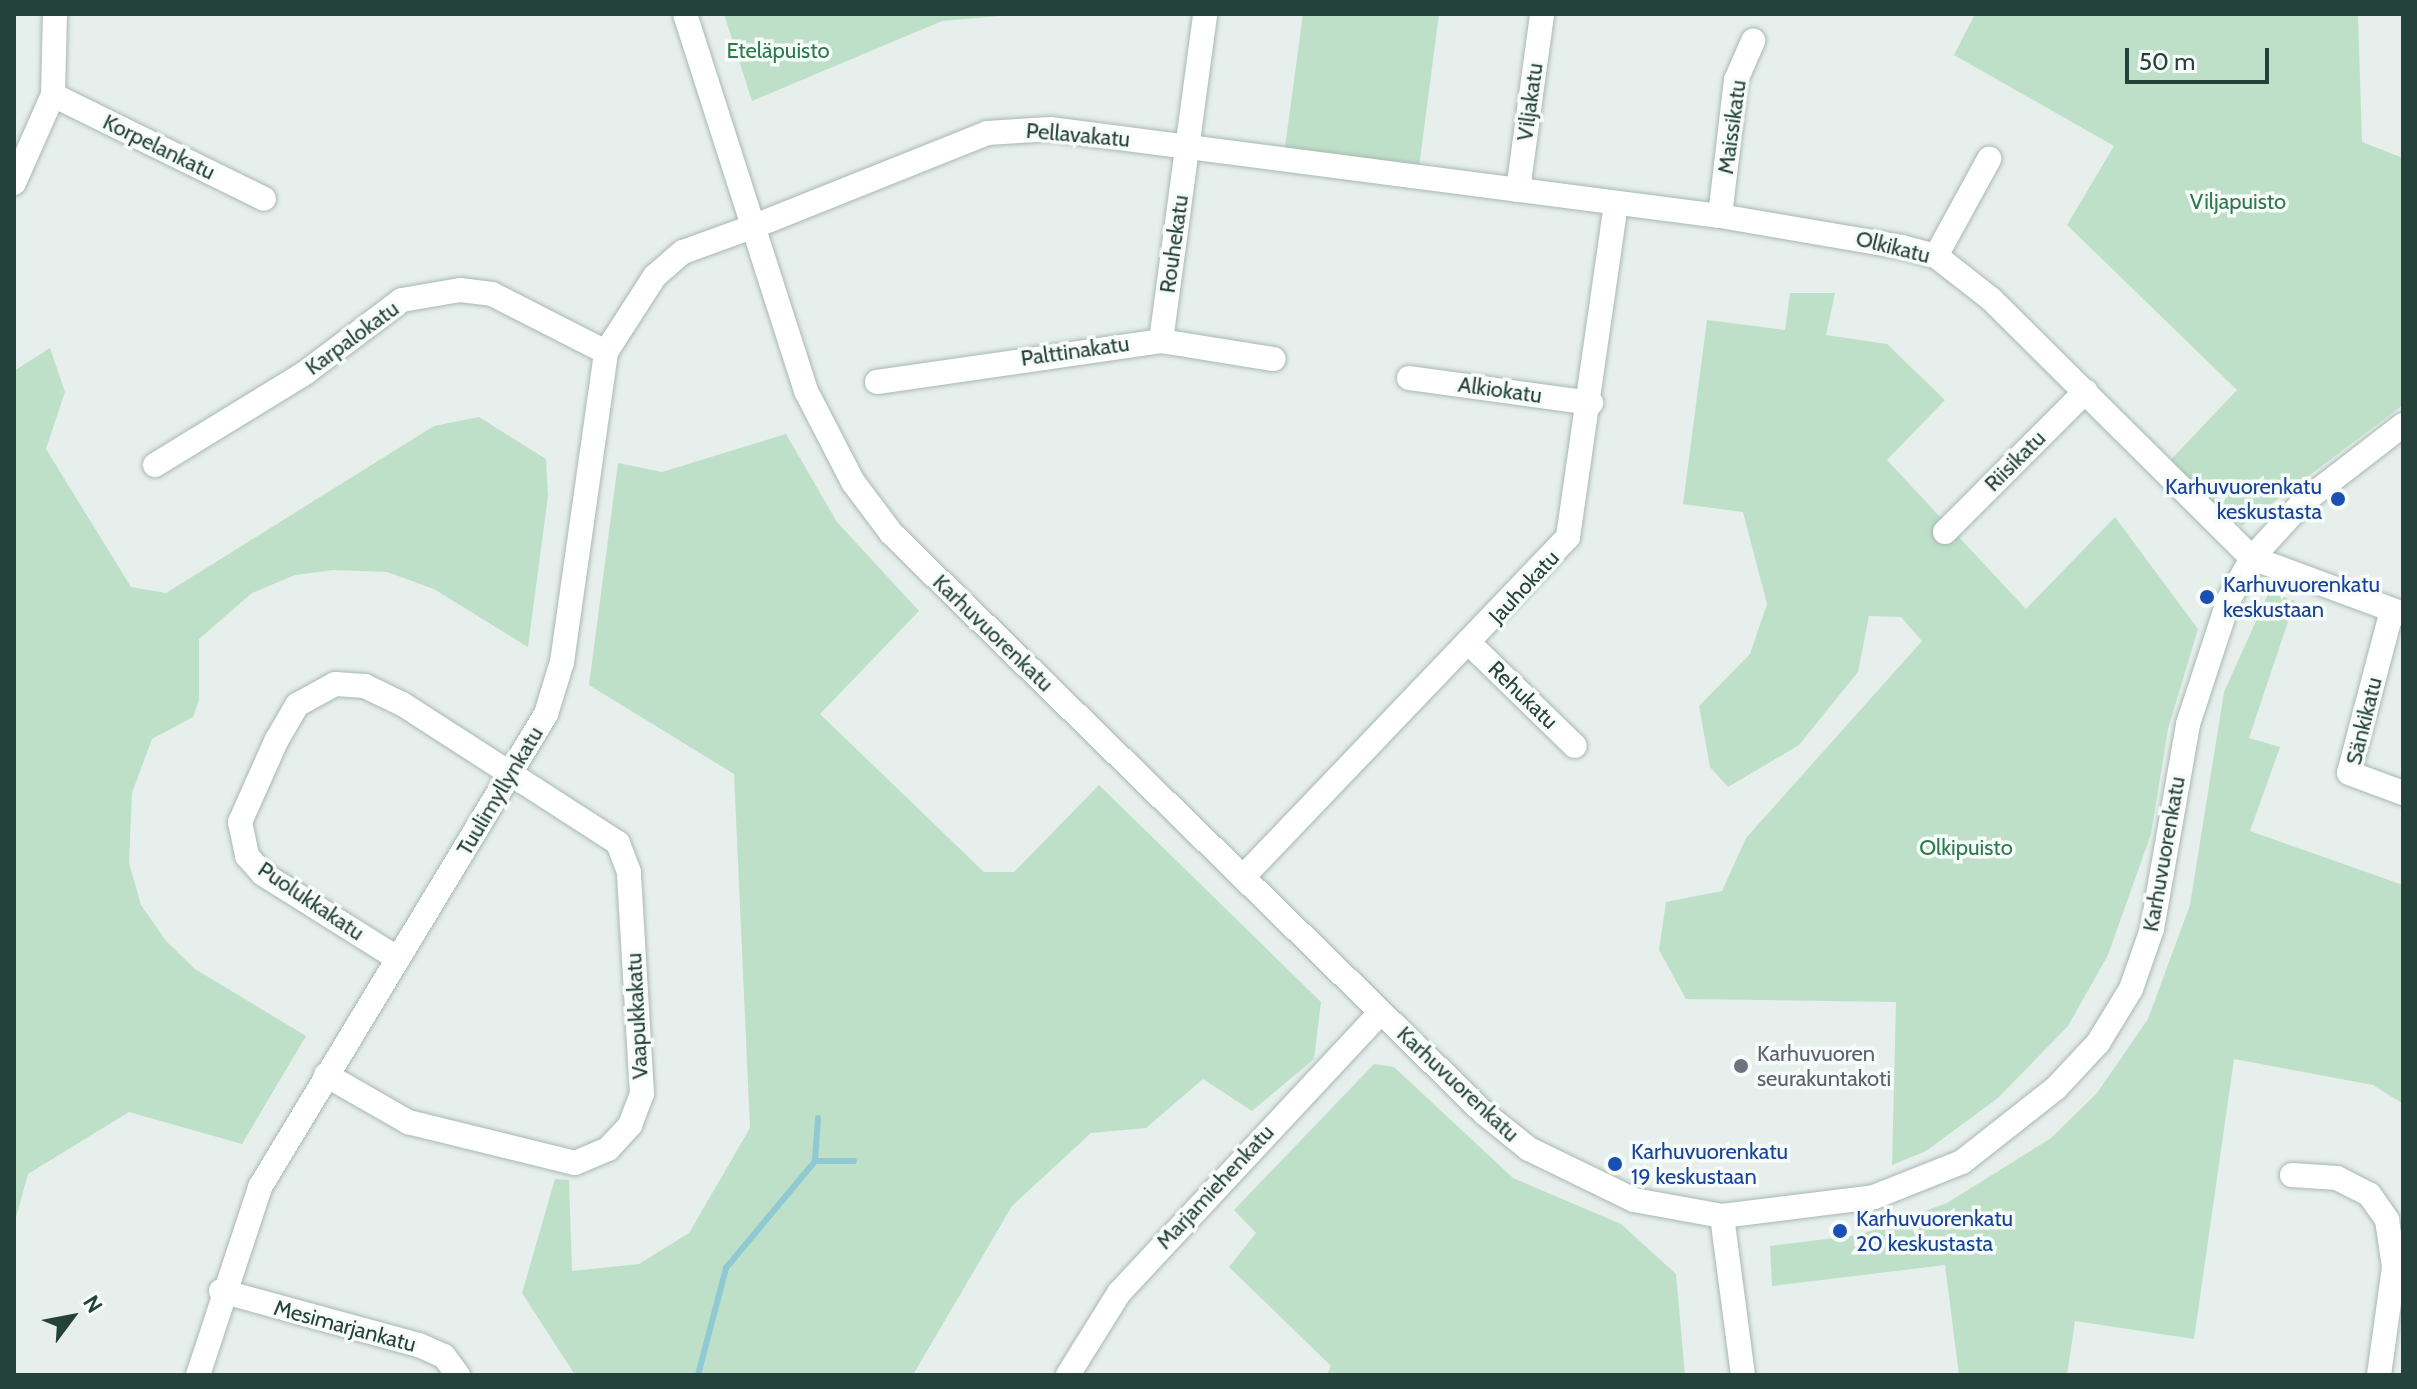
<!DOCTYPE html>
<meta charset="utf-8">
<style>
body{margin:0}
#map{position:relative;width:2417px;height:1389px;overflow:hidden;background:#e6efeb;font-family:Cabin,sans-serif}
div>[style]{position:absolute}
.green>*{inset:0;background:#bfe0c8}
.stream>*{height:6px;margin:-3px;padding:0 3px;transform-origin:3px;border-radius:3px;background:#8ec9d4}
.roads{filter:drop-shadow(0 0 2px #a8b8b2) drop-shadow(0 0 2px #a8b8b2)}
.minor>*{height:24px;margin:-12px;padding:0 12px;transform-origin:12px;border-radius:12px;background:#fff}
.tertiary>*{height:24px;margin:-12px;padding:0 12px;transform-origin:12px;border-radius:12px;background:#fff}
.dots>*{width:22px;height:22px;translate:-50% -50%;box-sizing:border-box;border:4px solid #f7fbf9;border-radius:50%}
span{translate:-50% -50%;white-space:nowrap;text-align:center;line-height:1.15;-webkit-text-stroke:7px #f7fbf9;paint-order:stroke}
.park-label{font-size:22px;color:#2d7a4b}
.street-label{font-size:22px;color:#24423a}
.transit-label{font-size:22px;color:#164399}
.right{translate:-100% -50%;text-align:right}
.left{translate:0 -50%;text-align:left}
.worship-label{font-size:22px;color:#5b616d}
.frame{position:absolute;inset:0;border:16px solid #24423a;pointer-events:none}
.north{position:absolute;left:32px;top:1277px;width:80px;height:80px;-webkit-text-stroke:6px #f7fbf9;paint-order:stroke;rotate:58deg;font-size:22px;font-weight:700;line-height:32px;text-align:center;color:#24423a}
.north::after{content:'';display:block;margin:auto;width:28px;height:36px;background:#24423a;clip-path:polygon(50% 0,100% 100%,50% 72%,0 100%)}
.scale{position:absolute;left:2125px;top:48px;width:144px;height:36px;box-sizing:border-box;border:4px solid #24423a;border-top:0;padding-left:10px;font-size:24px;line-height:28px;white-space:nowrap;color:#24423a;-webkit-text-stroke:6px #f7fbf9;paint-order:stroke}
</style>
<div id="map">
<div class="green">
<div style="clip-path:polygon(724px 14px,1024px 14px,942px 21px,752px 101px)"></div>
<div style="clip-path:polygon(1303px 14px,1439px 14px,1419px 167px,1285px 147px)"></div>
<div style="clip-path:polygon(1975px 14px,2358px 14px,2362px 142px,2403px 158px,2403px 405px,2242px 526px,2161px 470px,2237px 390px,2067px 225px,2114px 146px,1954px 55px)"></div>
<div style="clip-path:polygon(1790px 293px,1835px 293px,1826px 335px,1887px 344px,1945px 400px,1887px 460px,2026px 609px,2115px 517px,2198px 629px,2168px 729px,2151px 834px,2108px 955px,2068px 1026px,1998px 1098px,1926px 1151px,1892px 1165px,1896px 1002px,1686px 999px,1659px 950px,1666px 902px,1722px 891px,1746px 838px,1922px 641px,1901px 617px,1869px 616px,1858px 672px,1799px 745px,1728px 787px,1710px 767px,1699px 706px,1750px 654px,1767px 604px,1743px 512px,1683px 504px,1707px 320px,1785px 330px)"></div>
<div style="clip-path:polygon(50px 348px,65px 392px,46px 449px,131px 587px,166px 593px,434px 426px,479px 417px,546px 459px,548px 496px,528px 647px,434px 589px,387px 572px,333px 570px,295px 575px,252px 593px,199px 639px,199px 700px,193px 717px,152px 739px,132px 793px,129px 863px,141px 905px,166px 941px,195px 969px,306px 1036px,242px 1144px,129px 1112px,28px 1174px,14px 1225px,14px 371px)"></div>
<div style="clip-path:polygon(786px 434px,837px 522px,919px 611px,820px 714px,984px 872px,1014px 872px,1099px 785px,1321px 1002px,1314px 1059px,1252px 1111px,1203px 1079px,1146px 1128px,1091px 1133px,1012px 1206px,913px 1375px,575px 1375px,522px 1293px,555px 1179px,569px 1180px,572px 1271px,639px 1264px,689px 1233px,750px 1128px,734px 774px,589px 685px,618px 463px,662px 472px)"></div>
<div style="clip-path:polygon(2269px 592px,2295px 601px,2249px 738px,2280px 747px,2250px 831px,2403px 885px,2403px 1104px,2373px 1085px,2234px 1059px,2194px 1339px,2075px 1321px,2067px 1375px,1959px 1375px,1945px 1265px,1772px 1286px,1770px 1246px,1859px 1235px,1947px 1203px,2051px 1138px,2097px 1093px,2148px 1019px,2190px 905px,2224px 692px)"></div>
<div style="clip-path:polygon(1374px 1064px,1394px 1067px,1513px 1178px,1621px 1224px,1676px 1274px,1685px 1375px,1327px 1375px,1331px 1366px,1229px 1267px,1256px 1233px,1234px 1210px)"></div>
</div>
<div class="stream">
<div style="left:815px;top:1161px;width:39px"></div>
<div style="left:698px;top:1375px;width:111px;rotate:-75.3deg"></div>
<div style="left:726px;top:1268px;width:139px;rotate:-50.2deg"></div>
<div style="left:815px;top:1161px;width:43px;rotate:-86deg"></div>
</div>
<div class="roads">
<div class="minor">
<div style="left:53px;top:95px;width:235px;rotate:26.2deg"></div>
<div style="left:14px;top:183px;width:96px;rotate:-66.1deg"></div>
<div style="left:53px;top:95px;width:81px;rotate:-88.6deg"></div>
<div style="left:1518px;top:190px;width:178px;rotate:-82.2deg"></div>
<div style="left:1720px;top:216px;width:137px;rotate:-83.3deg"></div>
<div style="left:1736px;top:80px;width:43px;rotate:-66.4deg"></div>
<div style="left:755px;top:226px;width:250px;rotate:-21.8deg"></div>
<div style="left:987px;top:133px;width:63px;rotate:-3.6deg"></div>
<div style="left:1050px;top:129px;width:676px;rotate:7.4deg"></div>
<div style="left:1720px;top:216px;width:185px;rotate:9.7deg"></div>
<div style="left:1902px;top:247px;width:35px;rotate:15deg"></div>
<div style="left:1936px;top:256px;width:70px;rotate:38deg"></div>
<div style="left:1991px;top:299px;width:368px;rotate:44.8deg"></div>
<div style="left:2252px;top:558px;width:161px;rotate:20.3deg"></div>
<div style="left:1936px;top:256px;width:111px;rotate:-61.3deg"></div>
<div style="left:1161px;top:341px;width:330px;rotate:-82.3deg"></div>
<div style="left:1409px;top:378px;width:184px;rotate:7.8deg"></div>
<div style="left:877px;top:382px;width:287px;rotate:-8.2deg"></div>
<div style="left:1161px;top:341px;width:114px;rotate:9.1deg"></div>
<div style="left:155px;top:465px;width:176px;rotate:-31.5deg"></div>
<div style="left:305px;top:373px;width:121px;rotate:-37deg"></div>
<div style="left:402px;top:300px;width:59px;rotate:-9.8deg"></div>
<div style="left:460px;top:290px;width:32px;rotate:7deg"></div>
<div style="left:492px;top:294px;width:128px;rotate:27deg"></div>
<div style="left:1945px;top:532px;width:199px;rotate:-45deg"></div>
<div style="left:2391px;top:614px;width:164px;rotate:104.8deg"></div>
<div style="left:2349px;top:773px;width:58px;rotate:20.3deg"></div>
<div style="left:1470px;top:644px;width:146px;rotate:44.2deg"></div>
<div style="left:1244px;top:876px;width:469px;rotate:-46.3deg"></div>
<div style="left:1568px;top:537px;width:335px;rotate:-81.8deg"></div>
<div style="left:326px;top:1075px;width:95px;rotate:29.8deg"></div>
<div style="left:408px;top:1122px;width:172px;rotate:13.8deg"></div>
<div style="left:575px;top:1163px;width:36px;rotate:-23deg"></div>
<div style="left:608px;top:1149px;width:33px;rotate:-47deg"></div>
<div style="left:630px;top:1125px;width:33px;rotate:-69deg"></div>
<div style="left:642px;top:1094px;width:222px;rotate:-93.4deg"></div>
<div style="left:629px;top:872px;width:31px;rotate:-111deg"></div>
<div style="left:618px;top:843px;width:257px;rotate:-147.2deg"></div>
<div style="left:402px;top:704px;width:41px;rotate:-154.1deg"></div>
<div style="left:365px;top:686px;width:30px;rotate:-176deg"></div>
<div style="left:335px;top:684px;width:43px;rotate:151.1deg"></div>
<div style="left:297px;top:705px;width:39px;rotate:120deg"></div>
<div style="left:277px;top:739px;width:91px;rotate:114deg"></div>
<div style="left:240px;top:822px;width:35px;rotate:78deg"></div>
<div style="left:247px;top:856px;width:24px;rotate:48deg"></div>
<div style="left:263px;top:874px;width:158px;rotate:32.1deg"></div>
<div style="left:2292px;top:1175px;width:45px;rotate:3.8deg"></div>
<div style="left:2337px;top:1178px;width:36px;rotate:27deg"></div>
<div style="left:2369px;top:1194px;width:32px;rotate:55deg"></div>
<div style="left:2387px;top:1220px;width:48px;rotate:81.5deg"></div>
<div style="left:2394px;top:1267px;width:109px;rotate:97.9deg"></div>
<div style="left:221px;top:1291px;width:205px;rotate:15.3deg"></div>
<div style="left:419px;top:1345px;width:27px;rotate:24deg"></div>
<div style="left:444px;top:1356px;width:24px;rotate:54deg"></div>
<div style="left:1068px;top:1375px;width:97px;rotate:-58.1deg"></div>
<div style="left:1119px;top:1293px;width:383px;rotate:-47deg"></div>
</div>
<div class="tertiary">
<div style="left:685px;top:14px;width:396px;rotate:72.2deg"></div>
<div style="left:806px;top:391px;width:102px;rotate:62.7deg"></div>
<div style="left:853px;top:482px;width:65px;rotate:53.1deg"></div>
<div style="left:892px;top:534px;width:828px;rotate:44.36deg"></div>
<div style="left:1484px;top:1113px;width:58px;rotate:38.7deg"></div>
<div style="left:1529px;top:1149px;width:117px;rotate:25.9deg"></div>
<div style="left:1634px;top:1200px;width:89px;rotate:10.3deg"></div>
<div style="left:1722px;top:1216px;width:153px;rotate:-7.1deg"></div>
<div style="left:1874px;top:1197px;width:95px;rotate:-21.7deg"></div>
<div style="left:1962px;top:1162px;width:120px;rotate:-38.2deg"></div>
<div style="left:2056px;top:1088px;width:62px;rotate:-47deg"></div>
<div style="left:2098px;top:1043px;width:63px;rotate:-58.6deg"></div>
<div style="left:2131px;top:989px;width:64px;rotate:-70.7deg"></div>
<div style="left:2152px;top:929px;width:208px;rotate:-80deg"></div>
<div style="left:2188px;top:724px;width:132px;rotate:-71.8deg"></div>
<div style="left:2229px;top:599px;width:47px;rotate:-60.7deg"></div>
<div style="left:2252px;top:558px;width:74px;rotate:-47.7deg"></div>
<div style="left:2302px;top:503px;width:128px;rotate:-37.7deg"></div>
<div style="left:1722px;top:1216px;width:160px;rotate:82.5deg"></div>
<div style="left:198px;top:1375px;width:198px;rotate:-71.7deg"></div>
<div style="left:260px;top:1187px;width:553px;rotate:-58.84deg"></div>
<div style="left:546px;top:714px;width:54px;rotate:-72.9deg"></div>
<div style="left:562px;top:662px;width:313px;rotate:-81.9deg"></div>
<div style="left:606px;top:352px;width:90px;rotate:-57.2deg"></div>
<div style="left:655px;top:276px;width:37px;rotate:-41deg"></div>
<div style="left:683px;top:252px;width:77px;rotate:-19.9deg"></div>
</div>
</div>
<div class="dots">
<div style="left:2338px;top:499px;background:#1a4fb4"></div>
<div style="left:2207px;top:597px;background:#1a4fb4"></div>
<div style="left:1741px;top:1066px;background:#6b7280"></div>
<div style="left:1615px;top:1164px;background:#1a4fb4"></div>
<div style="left:1840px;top:1231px;background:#1a4fb4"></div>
</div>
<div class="park-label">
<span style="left:778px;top:51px">Eteläpuisto</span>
<span style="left:2238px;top:202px">Viljapuisto</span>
<span style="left:1966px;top:848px">Olkipuisto</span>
</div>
<div class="street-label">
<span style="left:1530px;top:102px;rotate:-82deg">Viljakatu</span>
<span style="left:1732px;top:127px;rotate:-82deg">Maissikatu</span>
<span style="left:1078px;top:135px;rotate:5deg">Pellavakatu</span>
<span style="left:159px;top:147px;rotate:26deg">Korpelankatu</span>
<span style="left:1174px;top:244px;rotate:-82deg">Rouhekatu</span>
<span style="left:1893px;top:247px;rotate:14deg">Olkikatu</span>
<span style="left:352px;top:338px;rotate:-36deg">Karpalokatu</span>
<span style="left:1075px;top:351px;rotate:-8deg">Palttinakatu</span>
<span style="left:1500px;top:390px;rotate:8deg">Alkiokatu</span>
<span style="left:2015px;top:461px;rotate:-45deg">Riisikatu</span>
<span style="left:1524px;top:587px;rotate:-47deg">Jauhokatu</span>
<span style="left:993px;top:633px;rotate:44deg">Karhuvuorenkatu</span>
<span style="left:1523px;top:695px;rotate:44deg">Rehukatu</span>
<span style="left:2364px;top:721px;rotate:-76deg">Sänkikatu</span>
<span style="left:500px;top:791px;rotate:-59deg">Tuulimyllynkatu</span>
<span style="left:2164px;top:854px;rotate:-80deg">Karhuvuorenkatu</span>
<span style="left:311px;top:901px;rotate:34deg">Puolukkakatu</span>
<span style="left:637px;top:1016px;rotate:-93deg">Vaapukkakatu</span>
<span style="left:1458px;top:1084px;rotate:43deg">Karhuvuorenkatu</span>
<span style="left:1215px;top:1187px;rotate:-47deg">Marjamiehenkatu</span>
<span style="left:345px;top:1326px;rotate:15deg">Mesimarjankatu</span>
</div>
<div class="transit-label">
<span class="right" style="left:2322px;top:499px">Karhuvuorenkatu<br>keskustasta</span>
<span class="left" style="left:2223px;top:597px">Karhuvuorenkatu<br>keskustaan</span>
<span class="left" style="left:1631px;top:1164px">Karhuvuorenkatu<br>19 keskustaan</span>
<span class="left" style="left:1856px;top:1231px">Karhuvuorenkatu<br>20 keskustasta</span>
</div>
<div class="worship-label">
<span class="left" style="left:1757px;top:1066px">Karhuvuoren<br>seurakuntakoti</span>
</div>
<div class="frame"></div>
<div class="north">N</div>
<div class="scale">50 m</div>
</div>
